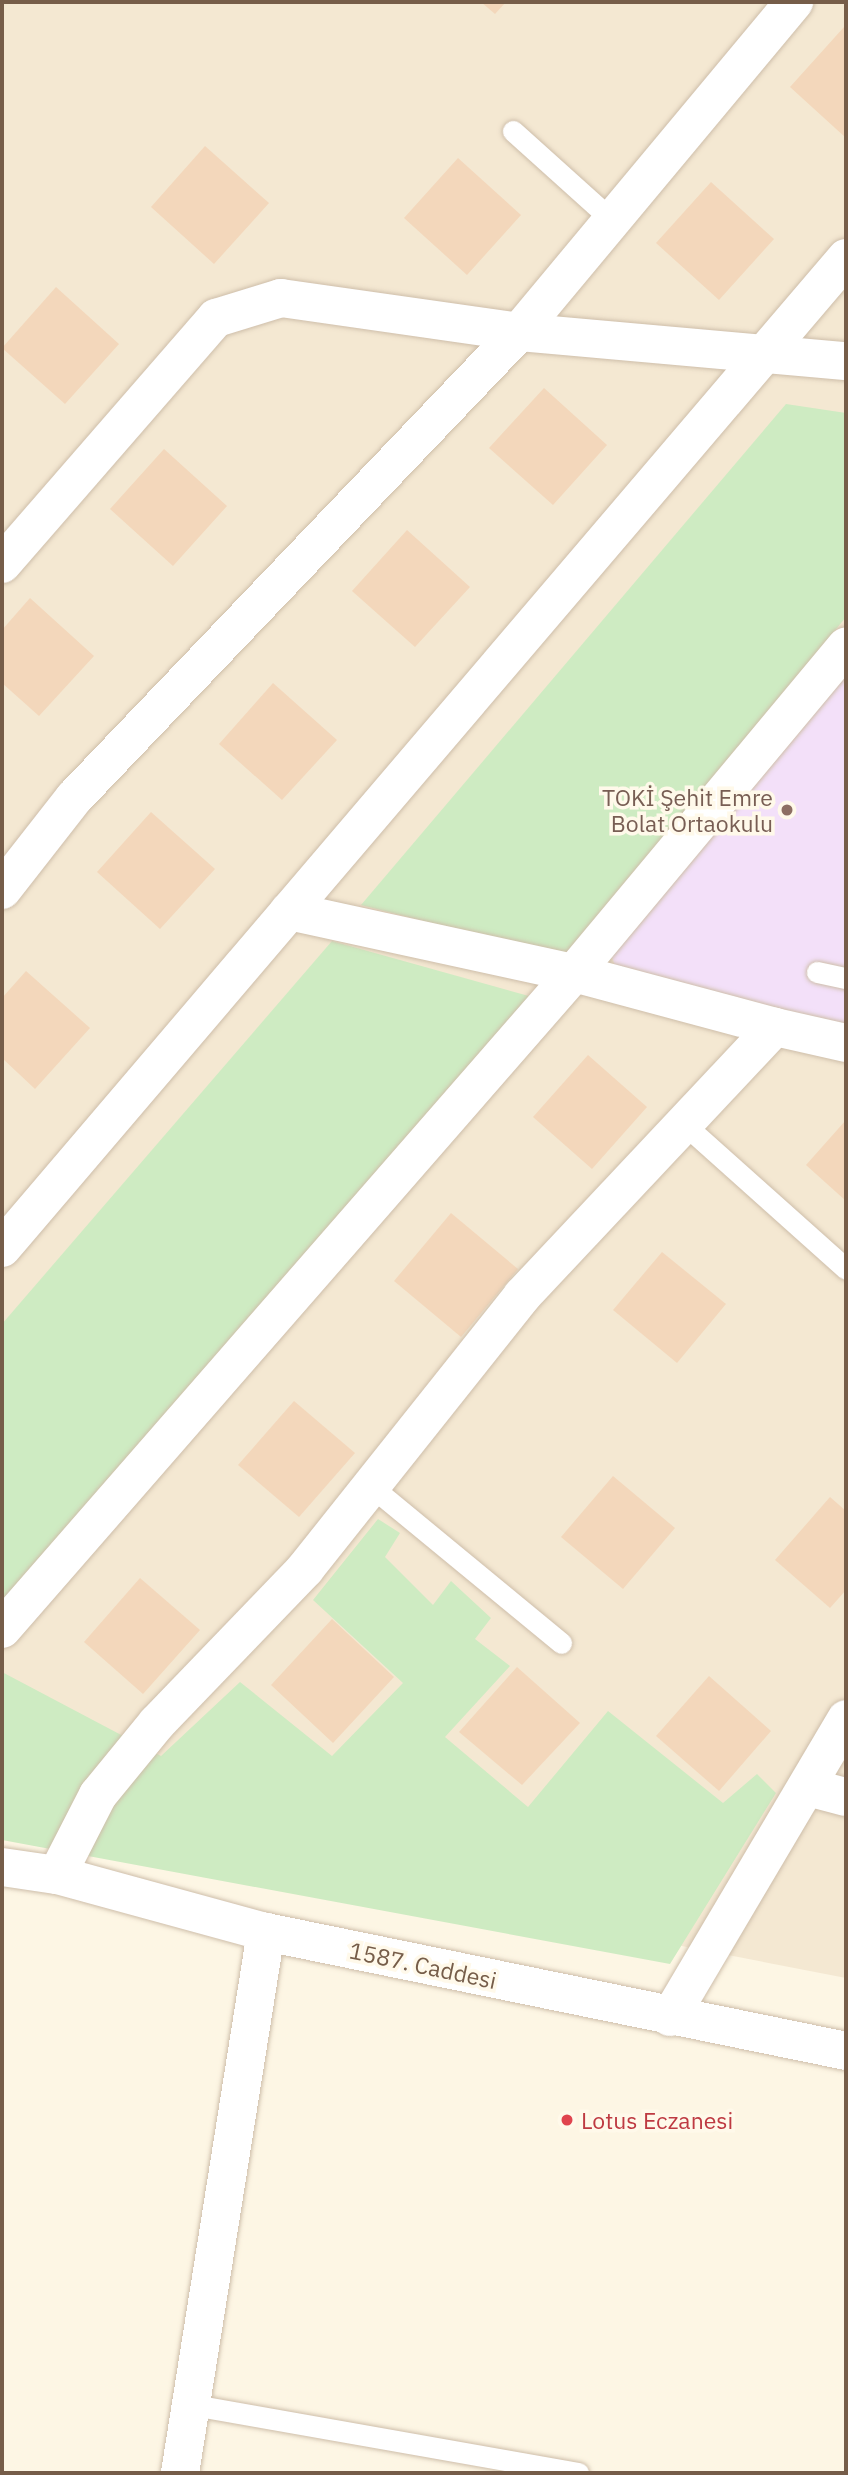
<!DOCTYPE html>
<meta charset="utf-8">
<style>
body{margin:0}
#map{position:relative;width:848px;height:2475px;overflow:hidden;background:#fdf6e4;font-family:"IBM Plex Sans",sans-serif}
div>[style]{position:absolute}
.residential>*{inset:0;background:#f4e8d2}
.education>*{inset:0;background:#f3e0f9}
.green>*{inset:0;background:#ceebc2}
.building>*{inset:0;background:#f3d7bb}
.roads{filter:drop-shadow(0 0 2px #cebeaa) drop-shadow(0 0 2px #cebeaa)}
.service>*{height:21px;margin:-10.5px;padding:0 10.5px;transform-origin:10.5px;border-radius:10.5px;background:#fff}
.minor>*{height:38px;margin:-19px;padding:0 19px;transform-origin:19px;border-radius:19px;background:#fff}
.dots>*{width:19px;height:19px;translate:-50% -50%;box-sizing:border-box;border:4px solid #fff9ea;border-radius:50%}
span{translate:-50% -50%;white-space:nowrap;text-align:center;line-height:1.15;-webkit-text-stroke:7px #fff9ea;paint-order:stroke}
.education-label{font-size:23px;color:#785e54}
.right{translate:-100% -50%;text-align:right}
.street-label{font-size:23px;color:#765d49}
.health-label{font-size:23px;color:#be3a42}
.left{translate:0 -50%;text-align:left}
.frame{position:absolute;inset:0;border:4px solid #765d49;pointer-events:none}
</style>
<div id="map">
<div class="residential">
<div style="clip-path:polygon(2px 2px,846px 2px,846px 1978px,2px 1814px)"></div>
</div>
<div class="education">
<div style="clip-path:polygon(846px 671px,846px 1025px,616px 969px,609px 948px)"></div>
</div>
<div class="green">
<div style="clip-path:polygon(786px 404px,846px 413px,846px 617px,565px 957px,361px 905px)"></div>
<div style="clip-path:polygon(332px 941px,536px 998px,2px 1622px,2px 1324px)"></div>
<div style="clip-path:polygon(378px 1519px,400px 1533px,385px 1557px,433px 1605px,451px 1581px,491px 1618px,475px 1639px,510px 1666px,445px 1737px,528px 1807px,608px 1711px,723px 1803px,757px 1774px,776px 1793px,670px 1964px,2px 1840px,2px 1672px,161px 1756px,240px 1682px,332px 1756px,403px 1683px,313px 1600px)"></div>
</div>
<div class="building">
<div style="clip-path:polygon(481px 2px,506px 2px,495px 14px)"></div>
<div style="clip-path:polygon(844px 27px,846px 29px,846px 138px,790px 87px)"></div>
<div style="clip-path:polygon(205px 146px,269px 203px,214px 264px,151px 207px)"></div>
<div style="clip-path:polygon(458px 158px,521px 215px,467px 275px,404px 218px)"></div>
<div style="clip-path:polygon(711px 182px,774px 239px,719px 300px,656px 243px)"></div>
<div style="clip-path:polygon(56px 287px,119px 344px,65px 404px,2px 348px)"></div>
<div style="clip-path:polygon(544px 388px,607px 445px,553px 505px,489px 448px)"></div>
<div style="clip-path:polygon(164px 449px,227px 506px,173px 566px,110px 509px)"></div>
<div style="clip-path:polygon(407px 530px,470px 587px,415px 647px,352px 591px)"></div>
<div style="clip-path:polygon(30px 598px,94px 656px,39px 716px,2px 683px,2px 630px)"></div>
<div style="clip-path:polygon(273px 683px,337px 740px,282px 800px,219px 744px)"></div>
<div style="clip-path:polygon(151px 812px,215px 869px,160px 929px,97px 872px)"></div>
<div style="clip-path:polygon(26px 971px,90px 1028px,35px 1089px,2px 1058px,2px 998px)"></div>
<div style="clip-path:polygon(588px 1055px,647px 1107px,592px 1169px,533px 1117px)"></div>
<div style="clip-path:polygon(846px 1120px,846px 1201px,806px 1165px)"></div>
<div style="clip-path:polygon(451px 1213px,518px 1269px,461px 1337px,394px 1281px)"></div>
<div style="clip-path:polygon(662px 1252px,726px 1304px,677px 1363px,613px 1310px)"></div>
<div style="clip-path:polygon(294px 1401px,355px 1453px,299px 1517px,238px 1465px)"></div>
<div style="clip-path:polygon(613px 1476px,675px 1528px,623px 1589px,561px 1537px)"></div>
<div style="clip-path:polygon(830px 1497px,846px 1511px,846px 1590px,830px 1608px,775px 1560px)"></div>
<div style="clip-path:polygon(140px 1578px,200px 1630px,143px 1694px,84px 1642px)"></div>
<div style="clip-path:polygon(332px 1619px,394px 1677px,333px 1743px,271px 1685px)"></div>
<div style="clip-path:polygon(517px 1667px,580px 1723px,522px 1785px,459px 1732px)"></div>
<div style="clip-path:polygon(709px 1676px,771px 1731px,719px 1791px,656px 1736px)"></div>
</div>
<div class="roads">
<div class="service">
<div style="left:513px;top:131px;width:133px;rotate:42deg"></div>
<div style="left:817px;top:972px;width:30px;rotate:12deg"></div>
<div style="left:684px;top:1124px;width:217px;rotate:41.8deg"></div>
<div style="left:372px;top:1487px;width:245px;rotate:39.5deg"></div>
<div style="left:193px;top:2405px;width:391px;rotate:10deg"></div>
</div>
<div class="minor">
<div style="left:2px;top:564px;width:326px;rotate:-49deg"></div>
<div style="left:216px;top:318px;width:68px;rotate:-17.1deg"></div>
<div style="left:281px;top:298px;width:240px;rotate:8.1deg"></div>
<div style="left:519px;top:332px;width:328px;rotate:5.1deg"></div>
<div style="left:2px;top:890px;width:117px;rotate:-52deg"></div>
<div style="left:74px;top:798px;width:644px;rotate:-46.32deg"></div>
<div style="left:519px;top:332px;width:430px;rotate:-50.2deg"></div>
<div style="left:289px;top:911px;width:292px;rotate:12.3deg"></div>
<div style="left:574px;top:973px;width:208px;rotate:15deg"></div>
<div style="left:2px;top:1248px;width:1301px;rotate:-49.55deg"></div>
<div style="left:2px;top:1629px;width:870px;rotate:-48.91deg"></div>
<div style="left:574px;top:973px;width:425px;rotate:-50.2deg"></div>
<div style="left:808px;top:1787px;width:39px;rotate:15deg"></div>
<div style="left:2px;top:1867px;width:56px;rotate:8.3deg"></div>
<div style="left:57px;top:1875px;width:217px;rotate:15.3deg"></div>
<div style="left:266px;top:1932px;width:592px;rotate:11.59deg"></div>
<div style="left:57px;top:1875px;width:90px;rotate:-62.9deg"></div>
<div style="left:98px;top:1795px;width:93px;rotate:-50.7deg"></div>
<div style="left:157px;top:1723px;width:214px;rotate:-46.1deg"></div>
<div style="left:305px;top:1569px;width:349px;rotate:-51.5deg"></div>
<div style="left:522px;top:1296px;width:369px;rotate:-46.8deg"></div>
<div style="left:775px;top:1027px;width:73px;rotate:12.7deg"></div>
<div style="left:670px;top:2017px;width:346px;rotate:-59.4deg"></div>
<div style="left:180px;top:2473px;width:548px;rotate:-80.97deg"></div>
</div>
</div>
<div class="dots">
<div style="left:787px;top:810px;background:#8d6e63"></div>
<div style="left:567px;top:2120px;background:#e0444e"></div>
</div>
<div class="education-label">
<span class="right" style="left:773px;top:810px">TOKİ Şehit Emre<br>Bolat Ortaokulu</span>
</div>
<div class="street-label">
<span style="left:423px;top:1965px;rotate:12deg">1587. Caddesi</span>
</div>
<div class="health-label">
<span class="left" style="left:581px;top:2120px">Lotus Eczanesi</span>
</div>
<div class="frame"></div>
</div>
